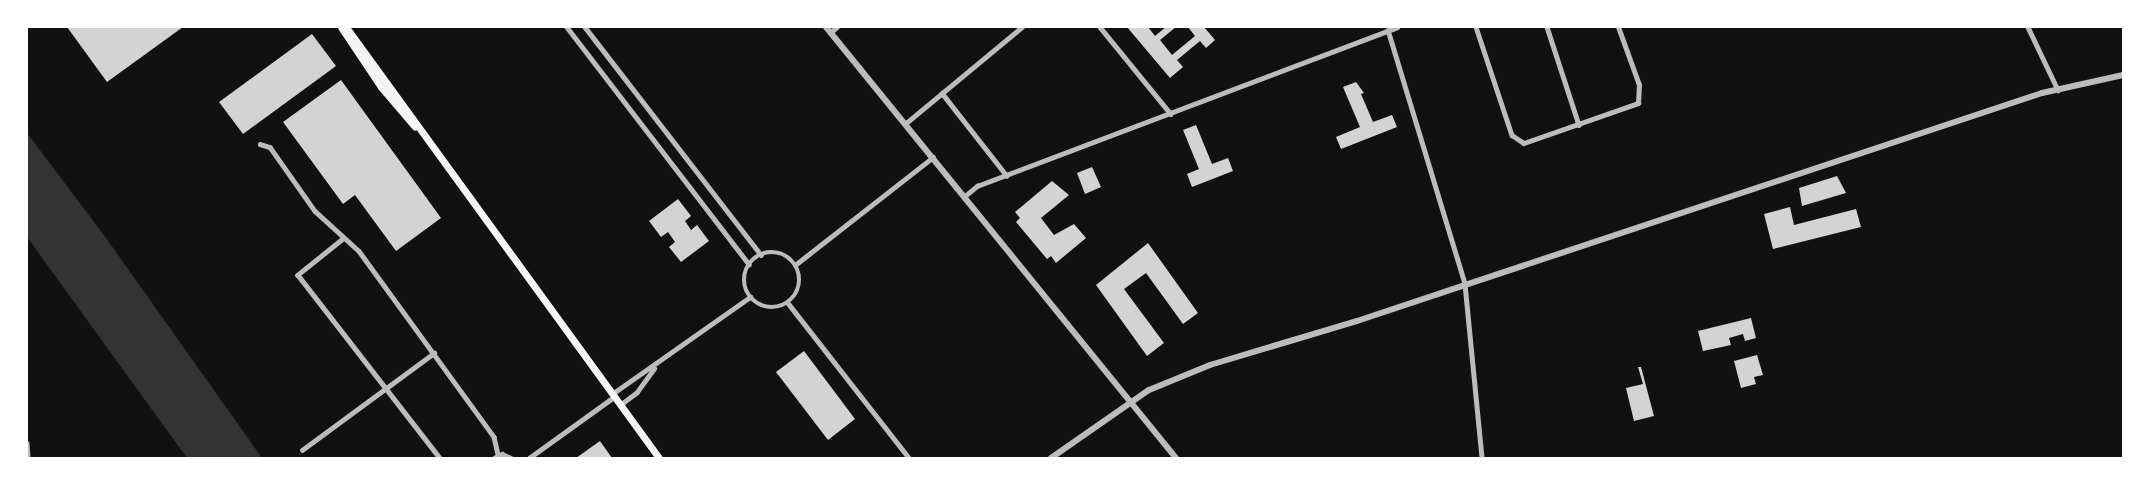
<!DOCTYPE html>
<style>
body{margin:0}
#map{position:relative;width:2150px;height:485px;overflow:hidden;background:#111;font-family:"Fira Sans Condensed",sans-serif}
div>[style]{position:absolute}
.water>*{inset:0;background:#333}
.building>*{inset:0;background:#d3d3d3}
.minor>*{height:4.5px;margin:-2.25px;padding:0 2.25px;transform-origin:2.25px;border-radius:2.25px;background:#bcbcbc}
.minor>.ring{margin:-2.25px;padding:0;box-sizing:content-box;background:none;border:4.5px solid #bcbcbc;border-radius:50%}
.tertiary>*{height:6px;margin:-3px;padding:0 3px;transform-origin:3px;border-radius:3px;background:#bcbcbc}
.secondary>*{height:7px;margin:-3.5px;padding:0 3.5px;transform-origin:3.5px;border-radius:3.5px;background:#f5f5f5}
span{translate:-50% -50%;white-space:nowrap;text-align:center;line-height:1.15;-webkit-text-stroke:4.5px #fff;paint-order:stroke}
.frame{position:absolute;inset:0;border:28px solid #fff;pointer-events:none}
</style>
<div id="map">
<div class="water">
<div style="clip-path:polygon(27px 133px,106px 238px,262px 458px,187px 458px,27px 237px)"></div>
</div>
<div class="building">
<div style="clip-path:polygon(67px 27px,183px 27px,107px 82px)"></div>
<div style="clip-path:polygon(1127px 27px,1148px 27px,1155px 36px,1166px 27px,1176px 27px,1160px 40px,1172px 55px,1195px 36px,1188px 27px,1204px 27px,1215px 40px,1206px 48px,1200px 41px,1177px 60px,1183px 67px,1170px 78px)"></div>
<div style="clip-path:polygon(312px 34px,336px 66px,243px 134px,219px 102px)"></div>
<div style="clip-path:polygon(341px 80px,441px 218px,396px 251px,355px 195px,343px 204px,283px 122px)"></div>
<div style="clip-path:polygon(1356px 82px,1364px 93px,1361px 94px,1373px 122px,1392px 115px,1397px 127px,1341px 149px,1336px 137px,1360px 127px,1343px 87px)"></div>
<div style="clip-path:polygon(1196px 125px,1212px 164px,1228px 158px,1233px 171px,1192px 187px,1187px 174px,1199px 169px,1183px 130px)"></div>
<div style="clip-path:polygon(1092px 167px,1101px 187px,1085px 194px,1077px 173px)"></div>
<div style="clip-path:polygon(1837px 176px,1846px 193px,1802px 206px,1799px 188px)"></div>
<div style="clip-path:polygon(1052px 181px,1069px 195px,1041px 218px,1054px 235px,1074px 224px,1086px 238px,1056px 263px,1051px 256px,1047px 259px,1016px 222px,1020px 218px,1015px 212px)"></div>
<div style="clip-path:polygon(678px 199px,691px 216px,685px 221px,691px 230px,697px 225px,709px 241px,681px 262px,669px 247px,675px 242px,668px 232px,661px 237px,649px 221px)"></div>
<div style="clip-path:polygon(1790px 207px,1794px 225px,1856px 209px,1861px 227px,1773px 249px,1764px 214px)"></div>
<div style="clip-path:polygon(1148px 243px,1198px 313px,1183px 324px,1146px 273px,1124px 289px,1164px 343px,1147px 356px,1096px 285px)"></div>
<div style="clip-path:polygon(1751px 318px,1756px 338px,1745px 341px,1743px 334px,1729px 338px,1731px 345px,1703px 351px,1698px 331px)"></div>
<div style="clip-path:polygon(804px 351px,855px 419px,828px 440px,776px 372px)"></div>
<div style="clip-path:polygon(1757px 355px,1763px 375px,1754px 377px,1756px 384px,1741px 388px,1734px 361px)"></div>
<div style="clip-path:polygon(1638px 367px,1641px 367px,1654px 416px,1634px 421px,1626px 388px,1643px 384px)"></div>
<div style="clip-path:polygon(600px 441px,612px 458px,576px 458px)"></div>
</div>
<div class="minor">
<div style="left:567px;top:27px;width:299px;rotate:52.5deg"></div>
<div style="left:585px;top:27px;width:288px;rotate:52.3deg"></div>
<div style="left:1100px;top:27px;width:112px;rotate:50.8deg"></div>
<div style="left:1476px;top:27px;width:114px;rotate:71.6deg"></div>
<div style="left:1512px;top:135px;width:14px;rotate:34deg"></div>
<div style="left:1524px;top:143px;width:121px;rotate:-19.3deg"></div>
<div style="left:1638px;top:103px;width:18px;rotate:-87deg"></div>
<div style="left:1639px;top:85px;width:62px;rotate:-109.9deg"></div>
<div style="left:1547px;top:27px;width:103px;rotate:71.9deg"></div>
<div style="left:2028px;top:27px;width:70px;rotate:64.5deg"></div>
<div style="left:1388px;top:30px;width:265px;rotate:73.1deg"></div>
<div style="left:1465px;top:284px;width:175px;rotate:84.4deg"></div>
<div style="left:830px;top:33px;width:9px;rotate:-41deg"></div>
<div style="left:942px;top:93px;width:105px;rotate:51.9deg"></div>
<div style="left:905px;top:124px;width:152px;rotate:-39.7deg"></div>
<div style="left:260px;top:144px;width:10px;rotate:17deg"></div>
<div style="left:270px;top:147px;width:78px;rotate:54.9deg"></div>
<div style="left:315px;top:211px;width:59px;rotate:42.3deg"></div>
<div style="left:359px;top:251px;width:230px;rotate:54deg"></div>
<div style="left:494px;top:437px;width:18px;rotate:77deg"></div>
<div style="left:965px;top:196px;width:16px;rotate:-40deg"></div>
<div style="left:977px;top:186px;width:449px;rotate:-20.7deg"></div>
<div style="left:343px;top:239px;width:58px;rotate:141.3deg"></div>
<div style="left:298px;top:275px;width:232px;rotate:52.2deg"></div>
<div class="ring" style="left:744px;top:252px;width:51.5px;height:51.5px"></div>
<div style="left:795px;top:265px;width:175px;rotate:-38deg"></div>
<div style="left:788px;top:303px;width:197px;rotate:52deg"></div>
<div style="left:612px;top:394px;width:169px;rotate:-35.1deg"></div>
<div style="left:620px;top:405px;width:21px;rotate:-37deg"></div>
<div style="left:637px;top:392px;width:29px;rotate:-54deg"></div>
<div style="left:27px;top:443px;width:15px;rotate:86deg"></div>
<div style="left:302px;top:450px;width:164px;rotate:-36.3deg"></div>
<div style="left:494px;top:458px;width:9px;rotate:-27deg"></div>
<div style="left:502px;top:454px;width:10px;rotate:24deg"></div>
<div style="left:529px;top:458px;width:105px;rotate:-35.7deg"></div>
</div>
<div class="tertiary">
<div style="left:826px;top:27px;width:555px;rotate:50.92deg"></div>
<div style="left:1051px;top:458px;width:119px;rotate:-34.8deg"></div>
<div style="left:1149px;top:390px;width:66px;rotate:-22.3deg"></div>
<div style="left:1210px;top:365px;width:153px;rotate:-16.7deg"></div>
<div style="left:1357px;top:321px;width:722px;rotate:-18.41deg"></div>
<div style="left:2042px;top:93px;width:83px;rotate:-12.5deg"></div>
</div>
<div class="secondary">
<div style="left:341px;top:27px;width:72px;rotate:56.3deg"></div>
<div style="left:381px;top:87px;width:52px;rotate:49.6deg"></div>
<div style="left:346px;top:27px;width:533px;rotate:54.01deg"></div>
</div>
<div class="frame"></div>
</div>
